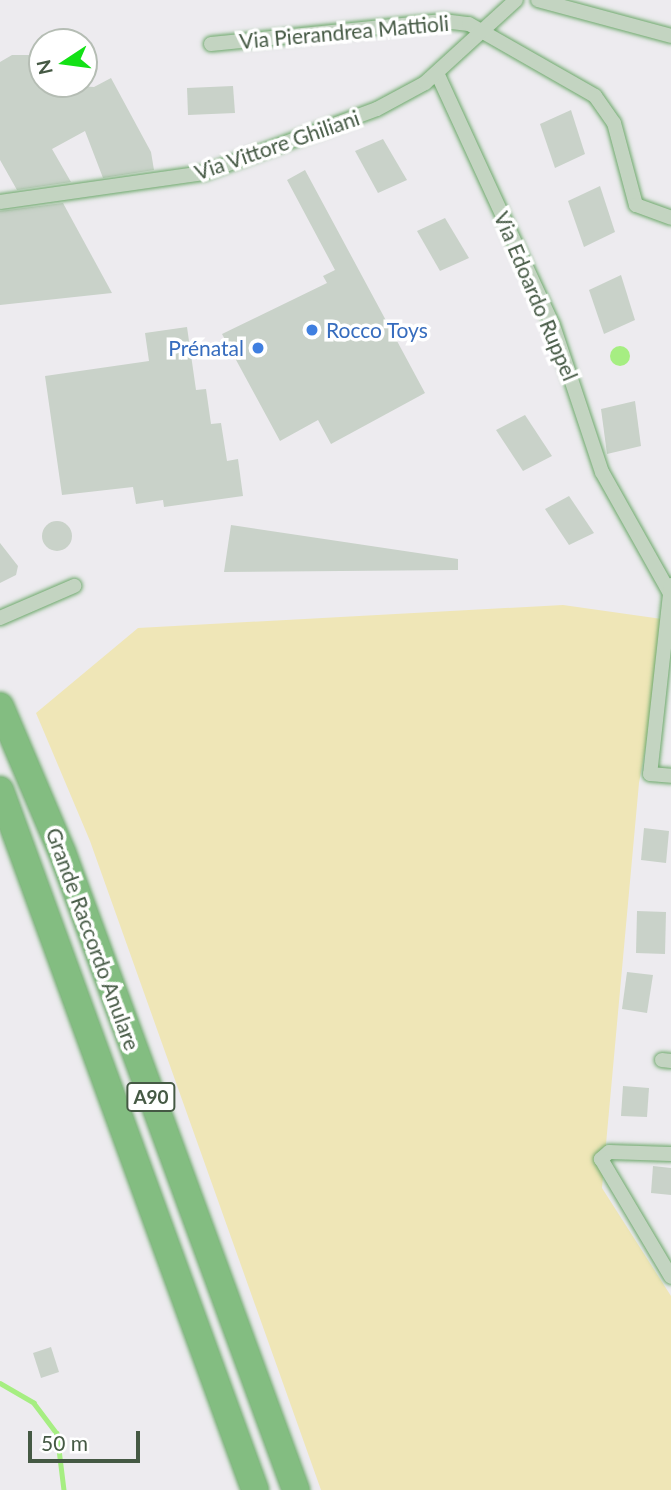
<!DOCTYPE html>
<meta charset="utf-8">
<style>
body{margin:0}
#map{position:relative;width:671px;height:1490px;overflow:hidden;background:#edebef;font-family:Lato,sans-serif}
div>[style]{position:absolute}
.green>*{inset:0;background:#efe6b7}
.water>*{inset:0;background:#a6ee82}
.round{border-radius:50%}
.stream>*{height:4.5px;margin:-2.25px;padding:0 2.25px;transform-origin:2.25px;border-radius:2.25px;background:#a6ee82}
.building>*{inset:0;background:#c9d2c9}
.roads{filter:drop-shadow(0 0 2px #6ea96c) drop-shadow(0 0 2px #6ea96c)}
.street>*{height:14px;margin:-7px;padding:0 7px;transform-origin:7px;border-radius:7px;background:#c3d4c1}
.highway>*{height:26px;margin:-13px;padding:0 13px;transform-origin:13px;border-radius:13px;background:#83bd81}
.dots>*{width:19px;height:19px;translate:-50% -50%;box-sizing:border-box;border:4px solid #fff;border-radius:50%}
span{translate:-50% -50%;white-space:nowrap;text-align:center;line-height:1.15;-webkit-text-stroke:7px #fff;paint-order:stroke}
.shield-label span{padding:2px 5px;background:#fff;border:2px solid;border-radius:5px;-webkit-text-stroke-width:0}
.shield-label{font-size:19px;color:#455944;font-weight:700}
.street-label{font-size:21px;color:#455944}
.shop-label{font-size:21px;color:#366cbe}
.left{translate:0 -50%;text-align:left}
.right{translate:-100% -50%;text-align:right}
.north{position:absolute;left:28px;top:28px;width:70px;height:70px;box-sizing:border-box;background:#fff;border:2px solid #b5bdb4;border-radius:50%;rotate:257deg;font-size:19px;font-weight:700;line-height:28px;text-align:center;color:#455944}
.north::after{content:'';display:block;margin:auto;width:24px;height:32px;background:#13e116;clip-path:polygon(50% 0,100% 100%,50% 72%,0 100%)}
.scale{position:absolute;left:28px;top:1431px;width:112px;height:32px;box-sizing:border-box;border:4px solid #455944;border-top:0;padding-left:9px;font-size:21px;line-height:24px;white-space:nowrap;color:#455944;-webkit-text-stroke:5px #fff;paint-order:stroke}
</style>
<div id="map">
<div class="green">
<div style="clip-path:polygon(563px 605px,669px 620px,639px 783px,602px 1188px,671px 1296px,671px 1490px,321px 1490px,90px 841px,36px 713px,138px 628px)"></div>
</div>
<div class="water">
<div class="round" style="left:610px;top:346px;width:20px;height:20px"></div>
</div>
<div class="stream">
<div style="left:0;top:1383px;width:39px;rotate:30deg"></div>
<div style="left:34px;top:1403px;width:38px;rotate:53deg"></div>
<div style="left:57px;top:1433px;width:57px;rotate:83deg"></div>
</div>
<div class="building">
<div style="clip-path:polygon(12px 55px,42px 55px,42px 84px,94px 87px,111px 78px,151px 152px,154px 170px,103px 178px,85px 131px,52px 149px,71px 182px,17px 190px,0 160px,0 62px)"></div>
<div style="clip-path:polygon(233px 86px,235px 113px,188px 115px,187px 88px)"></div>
<div style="clip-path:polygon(571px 110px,585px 154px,555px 168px,540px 124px)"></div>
<div style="clip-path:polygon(383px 139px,407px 180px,378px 193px,355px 151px)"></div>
<div style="clip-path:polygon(305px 170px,425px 393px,331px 444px,318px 420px,280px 441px,222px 334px,327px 283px,323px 276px,335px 270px,287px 180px)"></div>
<div style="clip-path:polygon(600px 186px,615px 232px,584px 247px,568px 201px)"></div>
<div style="clip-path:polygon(63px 203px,112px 293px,0 305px,0 211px)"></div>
<div style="clip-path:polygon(445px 218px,469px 258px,440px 271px,417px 231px)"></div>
<div style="clip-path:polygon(621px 275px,635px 320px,604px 334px,589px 290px)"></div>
<div style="clip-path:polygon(187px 327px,196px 390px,206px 389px,211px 424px,221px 423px,227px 461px,238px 459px,243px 496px,164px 507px,163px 500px,136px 504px,133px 487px,62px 495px,45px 376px,149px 361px,145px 333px)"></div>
<div style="clip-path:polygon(635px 401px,641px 446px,607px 454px,601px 409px)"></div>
<div style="clip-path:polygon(525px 415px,552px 456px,523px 471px,496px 430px)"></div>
<div style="clip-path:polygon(569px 496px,594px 533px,569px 545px,545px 509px)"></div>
<div class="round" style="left:42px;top:521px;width:30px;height:30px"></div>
<div style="clip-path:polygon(231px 525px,458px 559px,458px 570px,224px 572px)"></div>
<div style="clip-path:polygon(0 543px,18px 566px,16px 575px,0 583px)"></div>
<div style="clip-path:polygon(644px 828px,669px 831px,666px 863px,641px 860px)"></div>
<div style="clip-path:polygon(637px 911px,666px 912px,665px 954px,636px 953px)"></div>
<div style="clip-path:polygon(627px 972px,653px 975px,647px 1013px,622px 1009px)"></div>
<div style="clip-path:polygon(623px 1086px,649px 1088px,647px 1117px,621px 1116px)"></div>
<div style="clip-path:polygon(653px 1166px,671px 1168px,671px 1195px,651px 1193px)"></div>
<div style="clip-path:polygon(51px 1347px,59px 1372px,41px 1378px,33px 1353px)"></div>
</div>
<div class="roads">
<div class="street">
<div style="left:538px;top:0;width:138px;rotate:15.1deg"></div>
<div style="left:211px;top:44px;width:233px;rotate:-5.7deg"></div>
<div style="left:443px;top:21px;width:26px;rotate:7deg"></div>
<div style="left:469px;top:24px;width:145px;rotate:29.7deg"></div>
<div style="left:595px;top:96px;width:33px;rotate:55deg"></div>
<div style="left:614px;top:123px;width:85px;rotate:75deg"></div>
<div style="left:636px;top:205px;width:37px;rotate:20deg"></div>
<div style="left:437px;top:73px;width:277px;rotate:65.3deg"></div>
<div style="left:553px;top:325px;width:155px;rotate:71.6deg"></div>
<div style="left:602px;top:472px;width:139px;rotate:60.7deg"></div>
<div style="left:0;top:202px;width:206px;rotate:-8.1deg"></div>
<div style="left:204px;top:173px;width:184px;rotate:-20.3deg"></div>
<div style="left:377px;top:109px;width:55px;rotate:-28.4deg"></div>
<div style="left:425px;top:83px;width:123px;rotate:-42.4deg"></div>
<div style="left:671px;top:585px;width:190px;rotate:96.3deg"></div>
<div style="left:650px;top:774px;width:21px;rotate:5deg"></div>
<div style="left:0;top:618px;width:81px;rotate:-23.4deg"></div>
<div style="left:662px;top:1060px;width:9px;rotate:6deg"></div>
<div style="left:671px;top:1154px;width:62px;rotate:-178.2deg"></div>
<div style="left:609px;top:1152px;width:11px;rotate:139deg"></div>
<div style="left:601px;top:1159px;width:137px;rotate:59.3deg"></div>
</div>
<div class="highway">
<div style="left:0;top:706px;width:159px;rotate:67deg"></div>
<div style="left:62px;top:852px;width:680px;rotate:69.86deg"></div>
<div style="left:0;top:790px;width:745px;rotate:69.98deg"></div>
</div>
</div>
<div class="dots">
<div style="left:312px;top:330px;background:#3f7fe0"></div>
<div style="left:258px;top:348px;background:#3f7fe0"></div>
</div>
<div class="shield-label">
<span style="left:151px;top:1097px">A90</span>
</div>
<div class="street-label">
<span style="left:344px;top:32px;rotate:-5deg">Via Pierandrea Mattioli</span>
<span style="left:277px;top:145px;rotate:-19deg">Via Vittore Ghiliani</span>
<span style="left:536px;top:296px;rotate:67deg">Via Edoardo Ruppel</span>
<span style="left:93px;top:939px;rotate:70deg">Grande Raccordo Anulare</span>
</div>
<div class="shop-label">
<span class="left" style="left:326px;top:330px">Rocco Toys</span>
<span class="right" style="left:244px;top:348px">Prénatal</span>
</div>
<div class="north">N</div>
<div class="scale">50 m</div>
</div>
